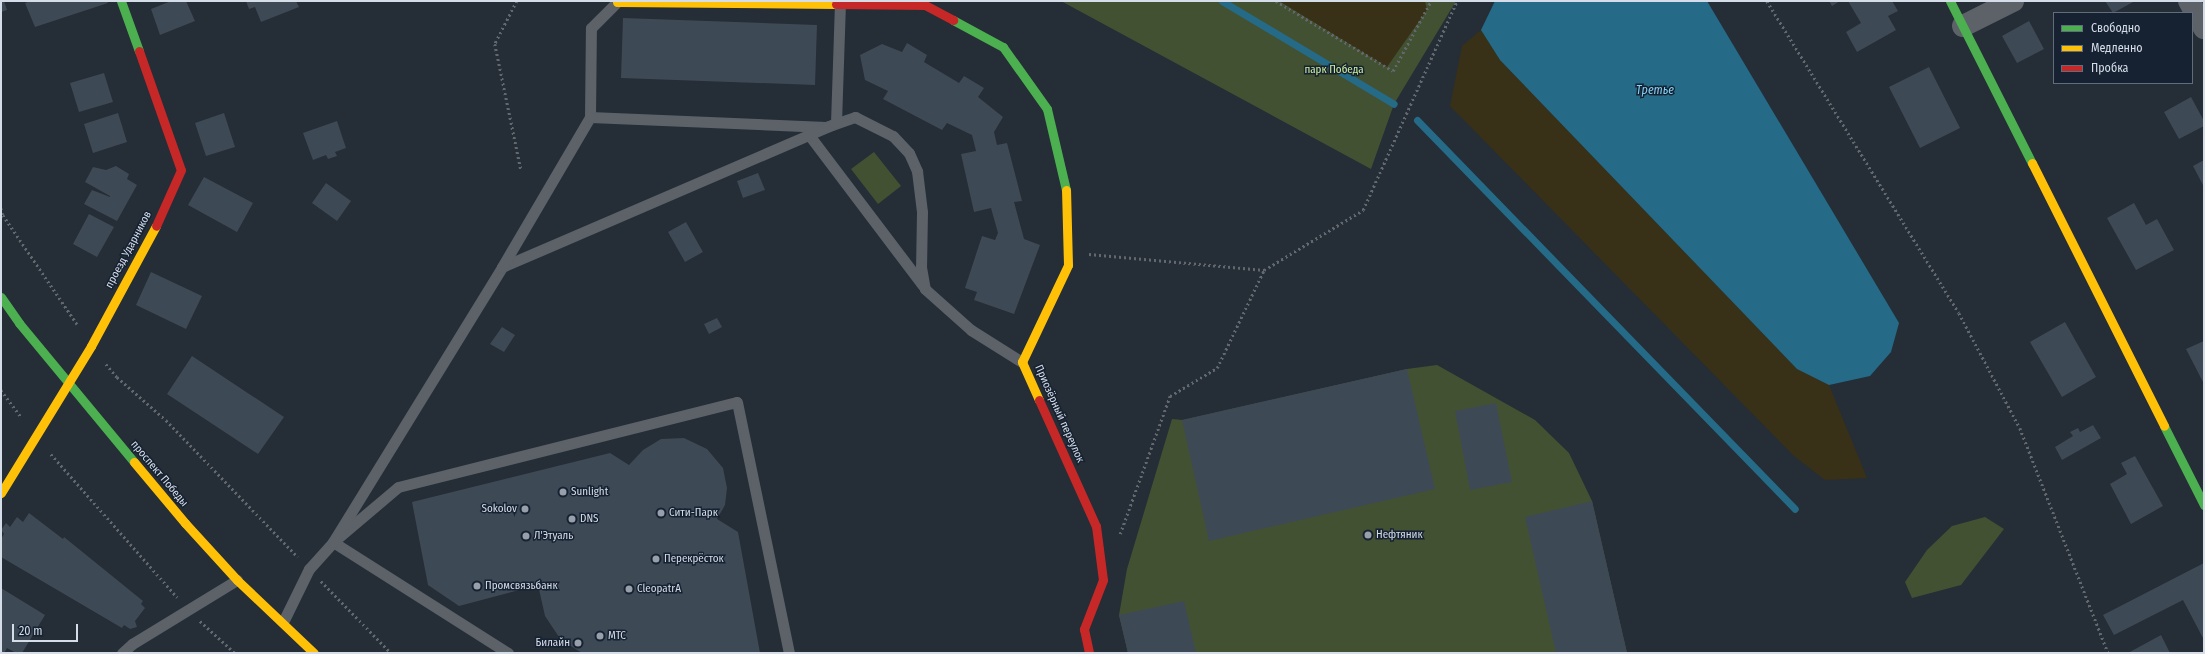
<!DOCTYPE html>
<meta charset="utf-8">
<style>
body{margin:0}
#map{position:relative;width:2205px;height:654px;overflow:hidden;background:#252d36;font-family:"Fira Sans Condensed",sans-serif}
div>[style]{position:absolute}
.green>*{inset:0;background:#435133}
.sand>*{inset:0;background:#383117}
.water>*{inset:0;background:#256b88}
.stream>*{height:7px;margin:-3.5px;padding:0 3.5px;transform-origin:3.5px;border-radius:3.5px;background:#256b88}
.building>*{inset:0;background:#3e4956}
.path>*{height:2.5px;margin-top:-1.25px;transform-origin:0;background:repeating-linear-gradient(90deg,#62686e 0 2px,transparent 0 5px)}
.lane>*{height:11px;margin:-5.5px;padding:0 5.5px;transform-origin:5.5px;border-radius:5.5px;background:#5c6268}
.street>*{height:22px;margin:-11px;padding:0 11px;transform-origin:11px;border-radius:11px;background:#5c6268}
.fast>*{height:9px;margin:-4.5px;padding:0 4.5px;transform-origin:4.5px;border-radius:4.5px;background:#4caf50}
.slow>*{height:9px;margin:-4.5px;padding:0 4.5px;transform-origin:4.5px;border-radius:4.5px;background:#ffc107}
.jam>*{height:9px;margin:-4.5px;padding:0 4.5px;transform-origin:4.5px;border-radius:4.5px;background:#c62828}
.dots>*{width:11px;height:11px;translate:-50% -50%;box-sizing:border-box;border:2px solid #162232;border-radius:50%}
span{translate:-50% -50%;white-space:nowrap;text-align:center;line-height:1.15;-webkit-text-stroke:3px #162232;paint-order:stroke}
.park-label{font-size:11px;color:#ccef9a}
.street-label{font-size:11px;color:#d5dde8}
.poi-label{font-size:11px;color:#d5dde8}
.left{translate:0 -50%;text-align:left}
.right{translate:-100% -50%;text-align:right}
.water-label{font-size:12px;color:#85d4f9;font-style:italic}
.frame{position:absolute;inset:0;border:2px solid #d5dde8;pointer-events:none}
.legend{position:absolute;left:2053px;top:12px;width:140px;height:72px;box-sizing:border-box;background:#162232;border:1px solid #626d7b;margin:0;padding:5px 7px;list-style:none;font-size:12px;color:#d5dde8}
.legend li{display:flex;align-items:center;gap:8px;height:20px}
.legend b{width:20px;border:1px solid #626d7b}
.scale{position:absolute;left:12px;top:624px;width:66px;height:18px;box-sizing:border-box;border:2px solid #d5dde8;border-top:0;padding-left:5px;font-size:12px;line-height:14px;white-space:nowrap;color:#d5dde8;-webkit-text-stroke:3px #162232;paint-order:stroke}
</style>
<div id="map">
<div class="green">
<div style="clip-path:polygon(1061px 1px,1456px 1px,1394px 104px,1371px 169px)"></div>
<div style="clip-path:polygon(874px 152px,901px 186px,878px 204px,851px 169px)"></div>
<div style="clip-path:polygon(1437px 365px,1535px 420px,1569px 453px,1592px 501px,1627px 653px,1128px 653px,1119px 615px,1127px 569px,1172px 419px,1183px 420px,1407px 369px)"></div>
<div style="clip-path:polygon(1985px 517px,2004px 529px,1961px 585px,1912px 598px,1905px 582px,1927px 550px,1952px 526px)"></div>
</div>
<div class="sand">
<div style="clip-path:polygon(1279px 1px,1425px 1px,1427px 10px,1387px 67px)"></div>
<div style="clip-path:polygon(1481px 30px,1500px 60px,1797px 369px,1829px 385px,1867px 478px,1825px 480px,1794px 456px,1450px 106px,1462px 46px)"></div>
</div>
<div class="water">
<div style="clip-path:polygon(1495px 1px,1707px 1px,1899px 323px,1891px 352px,1870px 376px,1829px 385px,1797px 369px,1500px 60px,1481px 30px)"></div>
</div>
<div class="stream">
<div style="left:1222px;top:1px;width:200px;rotate:30.9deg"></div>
<div style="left:1417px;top:120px;width:542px;rotate:45.82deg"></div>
</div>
<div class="building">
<div style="clip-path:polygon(1px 1px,4px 1px,7px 10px,1px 12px)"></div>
<div style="clip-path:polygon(30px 1px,107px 1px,108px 3px,35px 27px,25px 3px)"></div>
<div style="clip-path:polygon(171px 1px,186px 1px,195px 21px,160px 35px,151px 9px)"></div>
<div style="clip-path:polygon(246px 1px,296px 1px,299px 7px,261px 22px,255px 7px,249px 9px)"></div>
<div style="clip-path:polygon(1829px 1px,1840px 1px,1832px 6px)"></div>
<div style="clip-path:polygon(1848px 1px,1892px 1px,1898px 11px,1888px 16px,1896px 30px,1857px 52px,1846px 32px,1861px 23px)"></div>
<div style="clip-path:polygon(2105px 1px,2135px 1px,2113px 13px)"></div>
<div style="clip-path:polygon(623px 18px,817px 25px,815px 85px,621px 78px)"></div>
<div style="clip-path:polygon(2029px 21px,2044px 49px,2017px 63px,2002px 36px)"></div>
<div style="clip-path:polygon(907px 43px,927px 55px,924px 62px,959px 83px,964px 76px,984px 88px,978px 97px,1003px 117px,994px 132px,997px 145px,1007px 143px,1022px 201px,1014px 202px,1024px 239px,1040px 245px,1014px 314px,974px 300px,977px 292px,965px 288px,982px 236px,995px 240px,998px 233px,991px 208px,974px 212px,961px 154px,976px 151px,972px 135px,947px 123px,942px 130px,883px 99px,888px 91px,865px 80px,860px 55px,882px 44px,902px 52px)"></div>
<div style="clip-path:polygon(1929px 67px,1960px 128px,1920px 148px,1889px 87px)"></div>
<div style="clip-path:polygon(104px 73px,113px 102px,79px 112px,70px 83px)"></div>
<div style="clip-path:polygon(2191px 97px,2204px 121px,2204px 126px,2179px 139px,2164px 112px)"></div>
<div style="clip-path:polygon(118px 113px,127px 142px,93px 153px,84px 124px)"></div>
<div style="clip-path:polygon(224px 113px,235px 147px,206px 156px,195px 123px)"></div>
<div style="clip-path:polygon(337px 121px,346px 148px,335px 152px,337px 156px,328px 159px,326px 155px,313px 160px,303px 133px)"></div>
<div style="clip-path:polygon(2204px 160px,2204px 187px,2193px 166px)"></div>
<div style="clip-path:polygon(116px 166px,129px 174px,127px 179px,137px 185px,117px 221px,84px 204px,92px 190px,110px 197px,110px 196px,85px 182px,93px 167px,106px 170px)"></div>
<div style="clip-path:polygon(758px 173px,765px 190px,743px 198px,737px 181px)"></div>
<div style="clip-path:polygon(204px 177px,253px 203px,237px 232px,188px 205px)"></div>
<div style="clip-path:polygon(326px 183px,351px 201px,337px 221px,312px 203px)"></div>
<div style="clip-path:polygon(2134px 203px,2146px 225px,2157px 219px,2174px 250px,2136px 270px,2107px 218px)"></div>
<div style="clip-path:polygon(89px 214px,114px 227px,97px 257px,73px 244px)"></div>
<div style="clip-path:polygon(686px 222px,703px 252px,685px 262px,668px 232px)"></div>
<div style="clip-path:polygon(151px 272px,202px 296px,186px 329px,136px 305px)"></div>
<div style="clip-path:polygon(717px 318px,722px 327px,709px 334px,704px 324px)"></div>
<div style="clip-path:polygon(2065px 322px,2096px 377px,2062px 397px,2030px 342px)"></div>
<div style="clip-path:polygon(502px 327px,515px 335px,504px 352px,490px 344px)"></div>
<div style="clip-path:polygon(2204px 341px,2204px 384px,2186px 349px)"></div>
<div style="clip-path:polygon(192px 356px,284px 417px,258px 454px,167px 394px)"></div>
<div style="clip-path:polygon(1407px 369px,1435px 489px,1209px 541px,1182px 420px)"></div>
<div style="clip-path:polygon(1496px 403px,1512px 482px,1470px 490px,1455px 411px)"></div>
<div style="clip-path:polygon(2093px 425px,2101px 438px,2062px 460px,2055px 447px,2073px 436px,2070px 432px,2078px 428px,2080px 432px)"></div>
<div style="clip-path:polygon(684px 438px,707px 449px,723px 468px,727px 488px,725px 505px,717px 519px,738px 532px,760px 653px,582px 653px,561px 640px,545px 616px,538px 585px,459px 606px,428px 585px,412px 502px,610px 453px,629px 465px,643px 450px,661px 439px)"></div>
<div style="clip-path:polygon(2135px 456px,2163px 506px,2131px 524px,2110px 484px,2127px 474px,2121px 463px)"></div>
<div style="clip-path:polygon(1592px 501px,1627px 653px,1556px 653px,1525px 517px)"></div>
<div style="clip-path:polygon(29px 513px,63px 539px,64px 537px,143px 601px,141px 604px,145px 608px,135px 621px,137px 627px,130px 629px,124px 625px,122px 628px,1px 557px,1px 539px,4px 534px,1px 530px,6px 523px,10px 527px,17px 517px,23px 522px)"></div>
<div style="clip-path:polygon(2204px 563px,2204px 640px,2183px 600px,2114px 635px,2103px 615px)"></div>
<div style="clip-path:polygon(1px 588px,45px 615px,22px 653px,16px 653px,7px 648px,4px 653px,1px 653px)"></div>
<div style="clip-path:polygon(1184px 601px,1196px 653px,1128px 653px,1119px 615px)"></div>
<div style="clip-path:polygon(2161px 635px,2170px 653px,2128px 653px)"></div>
</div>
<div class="path">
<div style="left:517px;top:1px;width:48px;rotate:117.1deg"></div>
<div style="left:495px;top:44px;width:128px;rotate:78.3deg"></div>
<div style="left:1276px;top:1px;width:136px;rotate:30.9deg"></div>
<div style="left:1393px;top:71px;width:80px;rotate:-61.5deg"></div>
<div style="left:1767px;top:1px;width:366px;rotate:58.4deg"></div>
<div style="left:1959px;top:313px;width:130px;rotate:62.1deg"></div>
<div style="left:2020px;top:428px;width:242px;rotate:68.6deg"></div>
<div style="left:1px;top:208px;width:7px;rotate:74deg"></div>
<div style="left:3px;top:215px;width:132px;rotate:55.8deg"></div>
<div style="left:1089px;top:254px;width:176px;rotate:5.2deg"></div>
<div style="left:106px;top:364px;width:17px;rotate:50deg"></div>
<div style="left:117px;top:377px;width:65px;rotate:41.3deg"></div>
<div style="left:166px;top:420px;width:190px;rotate:46.1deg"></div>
<div style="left:1px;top:390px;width:34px;rotate:53deg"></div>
<div style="left:51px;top:454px;width:191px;rotate:48.6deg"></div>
<div style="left:1120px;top:534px;width:147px;rotate:-70.1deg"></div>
<div style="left:1170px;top:396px;width:55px;rotate:-30.8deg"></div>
<div style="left:1217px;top:368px;width:109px;rotate:-64.4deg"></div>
<div style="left:1264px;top:270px;width:116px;rotate:-31.2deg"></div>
<div style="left:1363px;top:210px;width:229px;rotate:-65.8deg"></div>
<div style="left:321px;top:581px;width:100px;rotate:45.8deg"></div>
<div style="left:200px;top:621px;width:47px;rotate:42.4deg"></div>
</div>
<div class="lane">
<div style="left:590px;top:117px;width:236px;rotate:2.4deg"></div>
<div style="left:826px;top:127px;width:31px;rotate:-19deg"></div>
<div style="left:855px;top:117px;width:42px;rotate:26.6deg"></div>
<div style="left:893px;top:136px;width:23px;rotate:47deg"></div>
<div style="left:909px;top:153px;width:20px;rotate:66deg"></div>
<div style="left:917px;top:171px;width:41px;rotate:83deg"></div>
<div style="left:922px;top:212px;width:55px;rotate:91deg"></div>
<div style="left:921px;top:267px;width:22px;rotate:80deg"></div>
<div style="left:925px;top:289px;width:62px;rotate:41.7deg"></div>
<div style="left:971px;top:330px;width:60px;rotate:32.1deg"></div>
<div style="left:809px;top:135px;width:189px;rotate:52.9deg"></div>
<div style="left:502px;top:267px;width:364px;rotate:-23.3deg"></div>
<div style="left:836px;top:123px;width:119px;rotate:-88.1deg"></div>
<div style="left:283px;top:622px;width:59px;rotate:-63.9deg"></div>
<div style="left:309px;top:569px;width:36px;rotate:-48deg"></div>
<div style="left:333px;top:542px;width:85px;rotate:-40.2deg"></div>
<div style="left:398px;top:487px;width:349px;rotate:-14.1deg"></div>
<div style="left:737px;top:402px;width:256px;rotate:78.3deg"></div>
<div style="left:122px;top:653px;width:13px;rotate:-42deg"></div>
<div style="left:132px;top:644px;width:123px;rotate:-31.4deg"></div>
<div style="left:508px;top:653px;width:207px;rotate:-147.6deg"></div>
<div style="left:333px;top:542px;width:323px;rotate:-58.4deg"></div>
<div style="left:502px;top:267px;width:174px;rotate:-59.6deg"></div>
<div style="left:590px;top:117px;width:89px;rotate:-89.4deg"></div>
<div style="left:591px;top:28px;width:37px;rotate:-45deg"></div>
</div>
<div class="street">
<div style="left:2189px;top:1px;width:31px;rotate:61deg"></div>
<div style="left:1963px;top:26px;width:56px;rotate:-26.6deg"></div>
</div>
<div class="fast">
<div style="left:121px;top:1px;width:53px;rotate:70.2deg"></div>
<div style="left:1950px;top:1px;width:182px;rotate:63.2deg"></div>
<div style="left:953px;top:20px;width:57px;rotate:28.4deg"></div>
<div style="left:1003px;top:47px;width:76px;rotate:54.6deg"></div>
<div style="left:1047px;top:109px;width:83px;rotate:76.8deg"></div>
<div style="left:1px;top:297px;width:32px;rotate:55deg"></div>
<div style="left:19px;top:323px;width:180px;rotate:50.4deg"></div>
<div style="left:2164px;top:426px;width:89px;rotate:63.1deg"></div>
</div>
<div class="slow">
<div style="left:617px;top:2px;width:219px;rotate:0.5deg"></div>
<div style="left:2032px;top:163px;width:294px;rotate:63.3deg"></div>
<div style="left:1039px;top:400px;width:42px;rotate:-114.1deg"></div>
<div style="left:1022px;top:362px;width:107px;rotate:-64.6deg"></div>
<div style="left:1068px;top:265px;width:75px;rotate:-91.5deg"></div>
<div style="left:134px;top:462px;width:80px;rotate:50.1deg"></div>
<div style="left:185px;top:523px;width:77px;rotate:47.6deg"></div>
<div style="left:237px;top:580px;width:106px;rotate:43.5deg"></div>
<div style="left:1px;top:493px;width:172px;rotate:-58.5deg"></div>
<div style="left:91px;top:346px;width:136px;rotate:-61.6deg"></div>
</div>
<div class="jam">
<div style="left:836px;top:4px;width:89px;rotate:0.6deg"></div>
<div style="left:925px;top:5px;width:32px;rotate:28deg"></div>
<div style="left:139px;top:51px;width:126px;rotate:70.6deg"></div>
<div style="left:181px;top:170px;width:61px;rotate:114.1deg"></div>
<div style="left:1039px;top:400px;width:138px;rotate:65.7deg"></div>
<div style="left:1096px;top:526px;width:54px;rotate:82.6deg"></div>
<div style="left:1103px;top:580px;width:53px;rotate:111.2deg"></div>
<div style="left:1084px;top:629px;width:25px;rotate:78deg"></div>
</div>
<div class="dots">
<div style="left:563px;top:492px;background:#979faa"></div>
<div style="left:525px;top:509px;background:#979faa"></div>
<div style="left:661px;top:513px;background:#979faa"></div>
<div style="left:572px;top:519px;background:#979faa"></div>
<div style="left:1368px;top:535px;background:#979faa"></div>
<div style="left:526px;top:536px;background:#979faa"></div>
<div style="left:656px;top:559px;background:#979faa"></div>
<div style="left:477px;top:586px;background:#979faa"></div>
<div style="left:629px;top:589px;background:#979faa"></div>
<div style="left:600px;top:636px;background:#979faa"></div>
<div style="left:578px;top:643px;background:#979faa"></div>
</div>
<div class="park-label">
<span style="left:1334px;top:70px">парк Победa</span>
</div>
<div class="street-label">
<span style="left:129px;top:250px;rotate:-62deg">проезд Ударников</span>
<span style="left:1059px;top:414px;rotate:66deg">Приозёрный переулок</span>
<span style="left:159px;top:474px;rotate:50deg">проспект Победы</span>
</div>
<div class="poi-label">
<span class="left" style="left:571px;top:492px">Sunlight</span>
<span class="right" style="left:517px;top:509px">Sokolov</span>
<span class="left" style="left:669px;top:513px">Сити-Парк</span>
<span class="left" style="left:580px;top:519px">DNS</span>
<span class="left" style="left:1376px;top:535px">Нефтяник</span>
<span class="left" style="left:534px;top:536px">Л'Этуаль</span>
<span class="left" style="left:664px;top:559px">Перекрёсток</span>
<span class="left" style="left:485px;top:586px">Промсвязьбанк</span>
<span class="left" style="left:637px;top:589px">CleopatrA</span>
<span class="left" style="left:608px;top:636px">МТС</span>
<span class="right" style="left:570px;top:643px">Билайн</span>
</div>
<div class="water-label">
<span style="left:1655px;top:91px">Третье</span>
</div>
<div class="frame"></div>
<ul class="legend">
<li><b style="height:5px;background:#4caf50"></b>Свободно</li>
<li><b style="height:5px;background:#ffc107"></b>Медленно</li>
<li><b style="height:5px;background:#c62828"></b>Пробка</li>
</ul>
<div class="scale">20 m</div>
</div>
